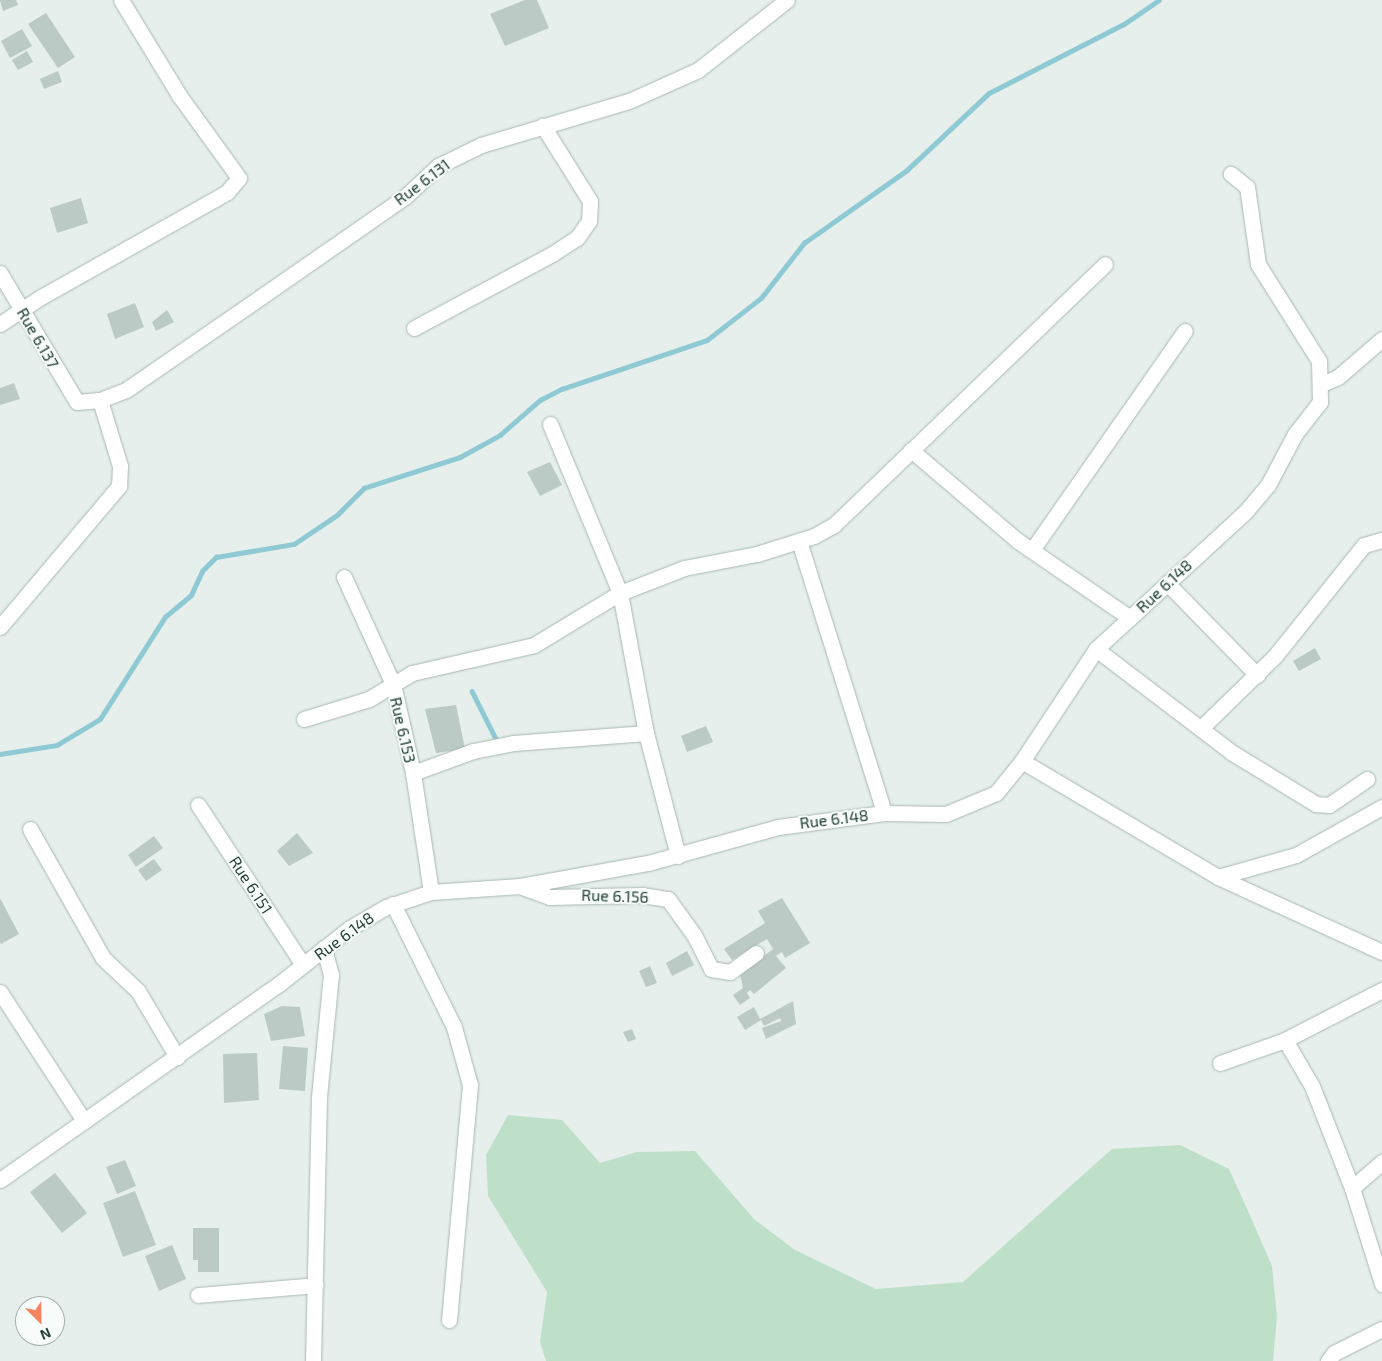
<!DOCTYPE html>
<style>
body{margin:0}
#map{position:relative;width:1382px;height:1361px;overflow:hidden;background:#e6efeb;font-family:"Exo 2",sans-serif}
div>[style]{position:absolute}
.green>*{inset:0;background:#bfe0c8}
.stream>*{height:4.5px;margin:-2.25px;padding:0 2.25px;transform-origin:2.25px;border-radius:2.25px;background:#8ec9d4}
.building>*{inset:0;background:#bbcac4}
.roads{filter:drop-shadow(0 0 1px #a8b8b2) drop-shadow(0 0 1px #a8b8b2)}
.minor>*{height:15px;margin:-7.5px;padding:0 7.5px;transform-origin:7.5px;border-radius:7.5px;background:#fff}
span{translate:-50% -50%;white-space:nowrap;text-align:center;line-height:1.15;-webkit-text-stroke:4px #f7fbf9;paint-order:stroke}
.street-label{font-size:16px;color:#24423a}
.north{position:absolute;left:15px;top:1296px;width:50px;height:50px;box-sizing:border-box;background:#f7fbf9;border:1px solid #a3b1ad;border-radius:50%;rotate:157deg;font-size:14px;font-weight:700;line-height:20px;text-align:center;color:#24423a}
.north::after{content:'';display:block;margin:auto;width:18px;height:22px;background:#f4845f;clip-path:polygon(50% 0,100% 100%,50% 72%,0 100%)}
</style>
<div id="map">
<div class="green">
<div style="clip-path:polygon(508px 1115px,562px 1120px,600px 1163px,637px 1152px,695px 1151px,754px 1219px,795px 1250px,876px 1289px,963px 1282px,1112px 1149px,1180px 1145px,1229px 1169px,1248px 1211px,1272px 1266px,1277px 1317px,1273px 1361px,546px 1361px,540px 1342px,547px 1292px,488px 1196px,486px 1155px)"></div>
</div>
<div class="stream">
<div style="left:472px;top:691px;width:58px;rotate:63.4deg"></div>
<div style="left:0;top:754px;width:58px;rotate:-9deg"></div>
<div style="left:57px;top:745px;width:50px;rotate:-31.2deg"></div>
<div style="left:100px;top:719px;width:121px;rotate:-57.5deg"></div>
<div style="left:165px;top:617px;width:34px;rotate:-40deg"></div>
<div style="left:191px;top:595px;width:26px;rotate:-65deg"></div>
<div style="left:202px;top:571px;width:20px;rotate:-45deg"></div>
<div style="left:216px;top:557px;width:79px;rotate:-9.5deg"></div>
<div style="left:294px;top:544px;width:52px;rotate:-34deg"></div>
<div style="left:337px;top:515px;width:38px;rotate:-45deg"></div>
<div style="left:364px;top:488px;width:101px;rotate:-17.9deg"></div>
<div style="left:460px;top:457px;width:46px;rotate:-28.8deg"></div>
<div style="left:500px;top:435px;width:53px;rotate:-41.2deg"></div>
<div style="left:540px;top:400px;width:25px;rotate:-27deg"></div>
<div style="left:562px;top:389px;width:153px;rotate:-18.7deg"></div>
<div style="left:707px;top:340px;width:68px;rotate:-37.9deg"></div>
<div style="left:761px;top:298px;width:70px;rotate:-52deg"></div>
<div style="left:804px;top:243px;width:126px;rotate:-35.3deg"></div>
<div style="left:907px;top:170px;width:112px;rotate:-43.2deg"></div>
<div style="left:989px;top:93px;width:152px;rotate:-27.1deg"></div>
<div style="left:1124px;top:24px;width:42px;rotate:-34.4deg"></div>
</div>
<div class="building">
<div style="clip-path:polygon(0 0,16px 0,18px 5px,3px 11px)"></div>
<div style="clip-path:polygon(525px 0,537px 0,549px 28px,505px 46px,490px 14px)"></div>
<div style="clip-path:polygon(46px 13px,75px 57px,58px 68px,28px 24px)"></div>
<div style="clip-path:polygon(22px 29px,32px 46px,10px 58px,1px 41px)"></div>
<div style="clip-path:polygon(27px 51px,33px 62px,18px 70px,12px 60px)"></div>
<div style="clip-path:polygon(58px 71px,62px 82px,44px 89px,40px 79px)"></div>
<div style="clip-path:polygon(81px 198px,88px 223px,57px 233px,50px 208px)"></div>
<div style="clip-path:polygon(135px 303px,144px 327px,115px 339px,107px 314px)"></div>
<div style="clip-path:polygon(167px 310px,174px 322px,156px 331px,152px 322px)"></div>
<div style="clip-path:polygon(14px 383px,20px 399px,0 405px,0 388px)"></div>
<div style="clip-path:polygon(550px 462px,562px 485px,540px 496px,527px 472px)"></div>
<div style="clip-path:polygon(1315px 648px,1321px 659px,1299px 671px,1293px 661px)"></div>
<div style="clip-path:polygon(456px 705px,465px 749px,436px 753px,425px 709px)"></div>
<div style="clip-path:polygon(706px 726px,713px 742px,687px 752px,681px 736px)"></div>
<div style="clip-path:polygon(297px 833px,313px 853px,289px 866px,277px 851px)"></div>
<div style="clip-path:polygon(154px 836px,163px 848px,136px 867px,128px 855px)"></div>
<div style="clip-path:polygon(154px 859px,162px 870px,146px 881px,138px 870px)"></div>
<div style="clip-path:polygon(0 898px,19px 934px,1px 944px,0 942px)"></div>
<div style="clip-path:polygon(782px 898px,810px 943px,785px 958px,782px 952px,776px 956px,786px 968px,754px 994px,750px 990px,747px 993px,750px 998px,740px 1005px,733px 995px,743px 988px,740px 974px,773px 949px,767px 939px,732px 960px,724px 949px,765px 923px,758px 911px)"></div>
<div style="clip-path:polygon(687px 951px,694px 965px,672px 976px,666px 963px)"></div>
<div style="clip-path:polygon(650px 966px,657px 983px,646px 987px,639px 971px)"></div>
<div style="clip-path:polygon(793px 1001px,796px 1024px,766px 1039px,762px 1028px,781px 1021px,780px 1018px,764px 1026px,761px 1020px,745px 1030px,737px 1017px,754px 1007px,760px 1019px)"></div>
<div style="clip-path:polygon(282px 1006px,300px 1007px,305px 1036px,271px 1041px,264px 1014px)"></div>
<div style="clip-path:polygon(632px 1029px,636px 1039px,628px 1042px,623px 1032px)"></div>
<div style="clip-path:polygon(283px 1046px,308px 1048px,305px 1091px,279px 1089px)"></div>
<div style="clip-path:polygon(257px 1053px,259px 1100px,224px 1103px,223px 1054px)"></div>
<div style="clip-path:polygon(125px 1160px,136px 1186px,117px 1194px,106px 1167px)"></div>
<div style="clip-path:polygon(55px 1173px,87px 1213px,62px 1233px,30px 1192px)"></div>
<div style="clip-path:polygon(135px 1191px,156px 1245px,123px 1257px,103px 1203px)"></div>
<div style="clip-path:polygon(193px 1228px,219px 1228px,219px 1272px,198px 1272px,198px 1260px,193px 1260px)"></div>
<div style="clip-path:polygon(172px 1245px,186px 1279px,159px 1291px,145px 1256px)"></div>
</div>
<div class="roads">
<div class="minor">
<div style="left:0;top:273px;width:150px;rotate:59.2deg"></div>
<div style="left:77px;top:402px;width:23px;rotate:-5deg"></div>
<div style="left:100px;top:400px;width:28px;rotate:-21deg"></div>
<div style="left:126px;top:390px;width:169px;rotate:-34.6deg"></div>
<div style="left:265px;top:294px;width:172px;rotate:-34.8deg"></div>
<div style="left:406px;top:196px;width:44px;rotate:-43.2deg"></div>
<div style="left:438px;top:166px;width:48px;rotate:-26deg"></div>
<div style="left:481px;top:145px;width:154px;rotate:-16.6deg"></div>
<div style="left:629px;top:101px;width:76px;rotate:-24.2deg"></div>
<div style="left:698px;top:70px;width:113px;rotate:-38.2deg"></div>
<div style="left:0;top:324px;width:49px;rotate:-33.4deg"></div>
<div style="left:41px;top:297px;width:214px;rotate:-29.4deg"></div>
<div style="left:227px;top:192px;width:18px;rotate:-49deg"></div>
<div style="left:239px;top:178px;width:102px;rotate:-125.9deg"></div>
<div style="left:179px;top:95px;width:111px;rotate:-121.4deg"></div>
<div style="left:414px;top:328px;width:157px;rotate:-28.2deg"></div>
<div style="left:552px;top:254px;width:30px;rotate:-33deg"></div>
<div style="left:577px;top:238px;width:21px;rotate:-55deg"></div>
<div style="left:589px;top:221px;width:20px;rotate:-87deg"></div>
<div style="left:590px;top:201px;width:89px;rotate:-122.1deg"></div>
<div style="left:1322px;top:384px;width:17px;rotate:-24deg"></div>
<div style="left:1338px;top:377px;width:58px;rotate:-40.8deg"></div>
<div style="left:550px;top:424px;width:183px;rotate:67.5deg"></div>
<div style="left:620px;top:593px;width:142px;rotate:79.5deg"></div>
<div style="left:646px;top:733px;width:127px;rotate:75.4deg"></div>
<div style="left:911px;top:450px;width:140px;rotate:40.4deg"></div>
<div style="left:1018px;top:541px;width:136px;rotate:34.5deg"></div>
<div style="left:799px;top:541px;width:285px;rotate:72.6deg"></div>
<div style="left:1032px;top:550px;width:267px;rotate:-55.1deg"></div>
<div style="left:344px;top:577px;width:118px;rotate:65.4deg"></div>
<div style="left:393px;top:684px;width:91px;rotate:77.3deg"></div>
<div style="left:413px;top:773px;width:120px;rotate:81.4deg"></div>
<div style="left:1167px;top:583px;width:129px;rotate:45.6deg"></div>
<div style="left:0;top:627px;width:185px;rotate:-49.8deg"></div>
<div style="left:119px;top:486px;width:20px;rotate:-87deg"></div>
<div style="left:120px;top:466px;width:69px;rotate:-106.9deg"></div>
<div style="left:1096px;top:649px;width:170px;rotate:37.3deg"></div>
<div style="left:1231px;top:752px;width:100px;rotate:31.5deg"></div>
<div style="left:1316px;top:804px;width:13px;rotate:4deg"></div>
<div style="left:1329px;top:805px;width:46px;rotate:-34.4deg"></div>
<div style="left:304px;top:719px;width:68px;rotate:-17.1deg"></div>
<div style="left:369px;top:699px;width:50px;rotate:-31.2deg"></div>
<div style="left:412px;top:673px;width:125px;rotate:-12.9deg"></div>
<div style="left:534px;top:645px;width:100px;rotate:-31.2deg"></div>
<div style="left:620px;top:593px;width:69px;rotate:-21.3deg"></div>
<div style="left:684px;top:568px;width:74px;rotate:-10.9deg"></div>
<div style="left:757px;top:554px;width:60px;rotate:-17.5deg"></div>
<div style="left:814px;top:536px;width:23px;rotate:-29deg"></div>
<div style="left:834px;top:525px;width:376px;rotate:-43.9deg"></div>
<div style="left:1201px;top:728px;width:103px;rotate:-44.2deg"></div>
<div style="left:1275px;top:656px;width:142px;rotate:-51.3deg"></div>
<div style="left:1364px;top:545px;width:19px;rotate:-16deg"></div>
<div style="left:1022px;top:761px;width:228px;rotate:30.6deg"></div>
<div style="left:1218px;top:877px;width:180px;rotate:24.6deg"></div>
<div style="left:413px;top:773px;width:64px;rotate:-20.1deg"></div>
<div style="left:473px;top:751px;width:42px;rotate:-11deg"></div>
<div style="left:514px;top:743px;width:132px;rotate:-4.3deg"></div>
<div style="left:198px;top:805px;width:191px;rotate:56.7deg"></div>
<div style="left:30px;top:829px;width:148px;rotate:60.5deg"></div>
<div style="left:103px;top:958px;width:48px;rotate:43.3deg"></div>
<div style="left:138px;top:991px;width:77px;rotate:59.4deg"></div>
<div style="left:1218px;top:877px;width:81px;rotate:-15.8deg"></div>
<div style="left:1296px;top:855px;width:98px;rotate:-29.2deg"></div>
<div style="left:522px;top:887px;width:30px;rotate:20deg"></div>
<div style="left:550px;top:897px;width:92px;rotate:-1.2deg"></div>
<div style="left:642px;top:895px;width:26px;rotate:9deg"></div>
<div style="left:668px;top:899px;width:44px;rotate:54.2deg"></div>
<div style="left:694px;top:935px;width:38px;rotate:63deg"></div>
<div style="left:711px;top:969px;width:19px;rotate:9deg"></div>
<div style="left:730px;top:972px;width:32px;rotate:-36deg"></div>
<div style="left:393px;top:904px;width:137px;rotate:63.6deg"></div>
<div style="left:454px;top:1027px;width:60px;rotate:74.6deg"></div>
<div style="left:470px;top:1085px;width:236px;rotate:95.1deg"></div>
<div style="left:0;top:992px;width:154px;rotate:56.9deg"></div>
<div style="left:1285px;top:1040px;width:53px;rotate:59.6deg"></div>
<div style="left:1312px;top:1086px;width:110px;rotate:68.6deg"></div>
<div style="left:1352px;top:1188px;width:101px;rotate:72.6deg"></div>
<div style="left:1220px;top:1063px;width:69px;rotate:-19.5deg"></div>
<div style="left:1285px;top:1040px;width:109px;rotate:-27.3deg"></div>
<div style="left:0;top:1180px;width:341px;rotate:-35.1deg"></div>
<div style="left:279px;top:984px;width:90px;rotate:-38.3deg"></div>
<div style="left:350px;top:928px;width:42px;rotate:-30.3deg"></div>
<div style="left:386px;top:907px;width:47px;rotate:-18.4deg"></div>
<div style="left:431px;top:892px;width:89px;rotate:-3.9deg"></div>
<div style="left:520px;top:886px;width:130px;rotate:-10.2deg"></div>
<div style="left:648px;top:863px;width:135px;rotate:-15.5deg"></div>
<div style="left:778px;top:827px;width:107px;rotate:-7.5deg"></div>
<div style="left:884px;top:813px;width:62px;rotate:0.9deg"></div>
<div style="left:946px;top:814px;width:54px;rotate:-22.8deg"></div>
<div style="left:996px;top:793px;width:41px;rotate:-50.9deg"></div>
<div style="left:1022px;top:761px;width:134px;rotate:-56.5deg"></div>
<div style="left:1096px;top:649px;width:204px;rotate:-42.6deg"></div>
<div style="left:1246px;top:511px;width:34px;rotate:-50deg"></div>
<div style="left:1268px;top:485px;width:58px;rotate:-62.1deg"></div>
<div style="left:1295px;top:434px;width:41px;rotate:-52deg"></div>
<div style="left:1320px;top:402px;width:41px;rotate:-91.4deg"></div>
<div style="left:1319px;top:361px;width:115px;rotate:-122.2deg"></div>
<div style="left:1258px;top:264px;width:78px;rotate:-98.1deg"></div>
<div style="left:1247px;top:187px;width:21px;rotate:-141deg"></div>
<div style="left:1352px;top:1188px;width:40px;rotate:-41deg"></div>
<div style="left:198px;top:1295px;width:118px;rotate:-4.8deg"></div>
<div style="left:313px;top:1361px;width:264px;rotate:-88.7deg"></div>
<div style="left:319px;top:1097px;width:123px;rotate:-84.4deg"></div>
<div style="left:331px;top:975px;width:28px;rotate:-105deg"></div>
<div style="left:1328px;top:1361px;width:10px;rotate:-53deg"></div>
<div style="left:1334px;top:1353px;width:54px;rotate:-26.6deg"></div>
</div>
</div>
<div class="street-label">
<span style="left:422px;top:182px;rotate:-37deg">Rue 6.131</span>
<span style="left:38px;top:338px;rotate:60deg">Rue 6.137</span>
<span style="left:1164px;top:586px;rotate:-43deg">Rue 6.148</span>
<span style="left:403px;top:730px;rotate:77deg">Rue 6.153</span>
<span style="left:834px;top:819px;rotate:-7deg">Rue 6.148</span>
<span style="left:251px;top:885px;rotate:57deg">Rue 6.151</span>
<span style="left:615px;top:896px;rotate:2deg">Rue 6.156</span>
<span style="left:344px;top:936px;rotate:-36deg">Rue 6.148</span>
</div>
<div class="north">N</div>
</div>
